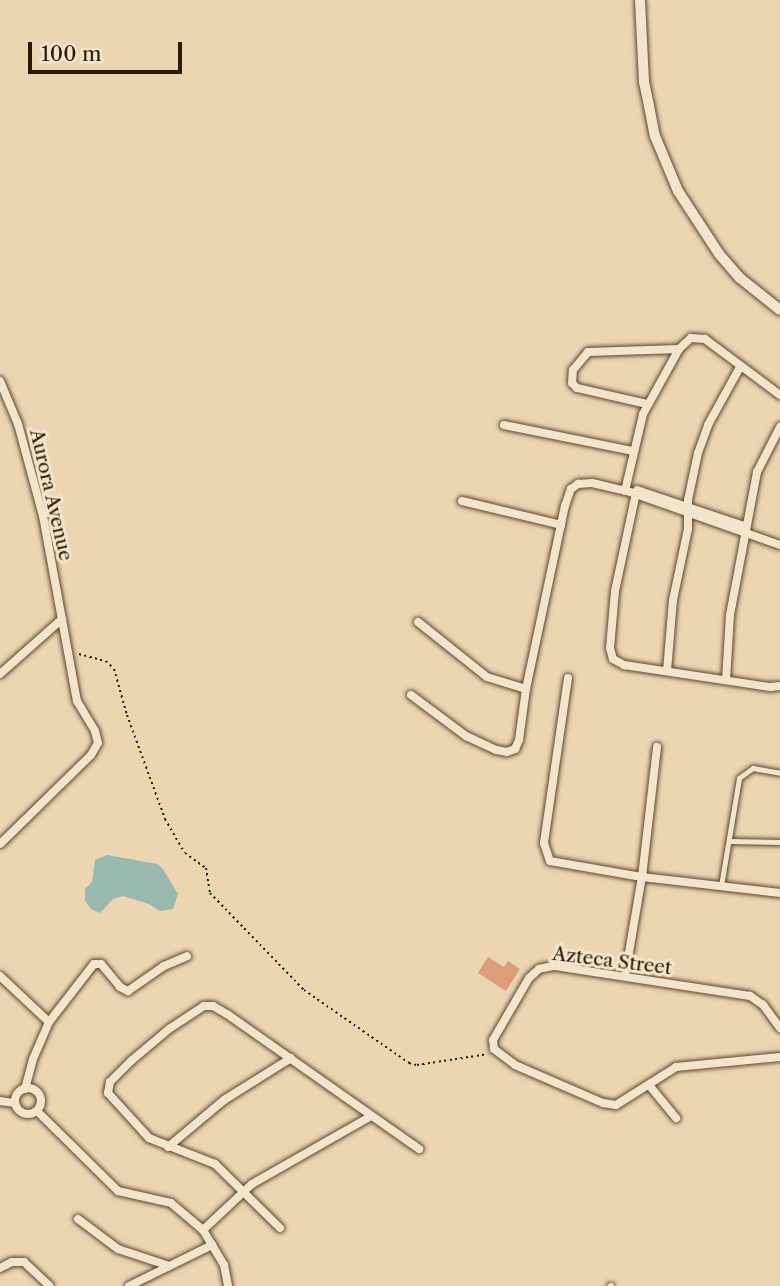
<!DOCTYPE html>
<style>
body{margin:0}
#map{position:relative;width:780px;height:1286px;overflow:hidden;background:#ecd5b1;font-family:"Libre Caslon Text",serif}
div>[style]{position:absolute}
.water>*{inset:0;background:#99b8af}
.building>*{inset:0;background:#de9d7a}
.path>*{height:2px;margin-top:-1px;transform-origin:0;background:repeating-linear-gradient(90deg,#2b1902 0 2px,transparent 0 5.5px)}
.roads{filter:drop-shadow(0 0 2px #5b482e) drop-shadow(0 0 2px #5b482e)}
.lane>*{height:4.5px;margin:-2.25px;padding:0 2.25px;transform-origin:2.25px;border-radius:2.25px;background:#f3e4cc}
.street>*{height:8px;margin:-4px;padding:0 4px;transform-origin:4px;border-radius:4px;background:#f3e4cc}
.street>.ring{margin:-4px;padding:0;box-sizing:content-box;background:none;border:8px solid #f3e4cc;border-radius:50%}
.secondary>*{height:10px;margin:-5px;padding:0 5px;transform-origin:5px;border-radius:5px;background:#f3e4cc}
span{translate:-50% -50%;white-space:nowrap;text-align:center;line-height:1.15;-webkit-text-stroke:6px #f3e4cc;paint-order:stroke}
.street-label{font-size:19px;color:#2b1902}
.scale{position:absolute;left:28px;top:42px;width:154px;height:32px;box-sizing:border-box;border:4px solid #2b1902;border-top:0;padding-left:9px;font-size:21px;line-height:24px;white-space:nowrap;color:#2b1902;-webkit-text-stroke:5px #f3e4cc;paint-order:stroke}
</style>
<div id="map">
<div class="water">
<div style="clip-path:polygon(107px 855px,157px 864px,163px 869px,178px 894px,173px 909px,160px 911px,149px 904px,123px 896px,113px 899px,100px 913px,91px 909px,85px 901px,85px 889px,92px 882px,95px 860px)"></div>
</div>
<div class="building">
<div style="clip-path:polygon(488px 957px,504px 967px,508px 961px,520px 969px,506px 991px,478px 973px)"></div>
</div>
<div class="path">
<div style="left:79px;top:654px;width:28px;rotate:15deg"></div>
<div style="left:106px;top:661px;width:11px;rotate:45deg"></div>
<div style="left:114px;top:669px;width:48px;rotate:74.2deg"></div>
<div style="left:127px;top:715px;width:111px;rotate:69.9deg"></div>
<div style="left:165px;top:819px;width:39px;rotate:60deg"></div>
<div style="left:185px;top:853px;width:26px;rotate:36deg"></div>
<div style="left:206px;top:868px;width:25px;rotate:81deg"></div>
<div style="left:210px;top:893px;width:135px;rotate:45.9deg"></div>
<div style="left:304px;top:990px;width:128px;rotate:34.8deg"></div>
<div style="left:409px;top:1063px;width:8px;rotate:14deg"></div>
<div style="left:417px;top:1065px;width:72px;rotate:-8.8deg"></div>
</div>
<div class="roads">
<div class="lane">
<div style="left:729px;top:841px;width:51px;rotate:1.1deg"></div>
<div style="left:721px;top:886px;width:109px;rotate:-80.5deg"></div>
<div style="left:739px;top:778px;width:17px;rotate:-36deg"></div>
<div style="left:753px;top:768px;width:27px;rotate:10deg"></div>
<div style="left:609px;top:1286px;width:2px;rotate:-27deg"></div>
</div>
<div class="street">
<div style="left:0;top:381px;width:47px;rotate:67.3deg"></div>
<div style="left:18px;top:424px;width:95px;rotate:74.8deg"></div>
<div style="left:43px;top:516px;width:188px;rotate:79.6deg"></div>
<div style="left:77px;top:701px;width:35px;rotate:59deg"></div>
<div style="left:95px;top:731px;width:12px;rotate:76deg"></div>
<div style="left:98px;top:743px;width:14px;rotate:120deg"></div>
<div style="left:91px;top:755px;width:127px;rotate:135.6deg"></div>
<div style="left:647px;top:404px;width:72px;rotate:-167.1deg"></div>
<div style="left:577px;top:388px;width:7px;rotate:-135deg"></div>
<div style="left:572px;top:383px;width:13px;rotate:-86deg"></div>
<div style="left:573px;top:370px;width:23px;rotate:-50deg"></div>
<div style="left:588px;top:352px;width:91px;rotate:-1.9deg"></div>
<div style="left:504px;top:425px;width:132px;rotate:11.4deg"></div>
<div style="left:637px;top:490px;width:113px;rotate:18.6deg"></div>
<div style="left:625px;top:491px;width:79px;rotate:-76.8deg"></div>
<div style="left:643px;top:414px;width:74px;rotate:-61deg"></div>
<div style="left:679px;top:349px;width:16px;rotate:-43deg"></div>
<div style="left:691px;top:338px;width:14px;rotate:4deg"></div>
<div style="left:705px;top:339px;width:94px;rotate:36.7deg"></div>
<div style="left:636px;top:493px;width:100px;rotate:102.1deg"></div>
<div style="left:615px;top:591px;width:57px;rotate:95deg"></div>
<div style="left:610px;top:648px;width:11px;rotate:75deg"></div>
<div style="left:613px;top:659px;width:13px;rotate:29deg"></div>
<div style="left:624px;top:665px;width:148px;rotate:8.6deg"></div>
<div style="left:770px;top:687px;width:10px;rotate:-6deg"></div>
<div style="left:462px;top:501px;width:102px;rotate:13.6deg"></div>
<div style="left:418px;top:622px;width:88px;rotate:38.6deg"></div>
<div style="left:487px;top:677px;width:41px;rotate:17.1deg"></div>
<div style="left:667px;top:671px;width:71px;rotate:-85.2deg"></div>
<div style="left:673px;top:600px;width:73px;rotate:-78.1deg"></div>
<div style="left:688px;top:529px;width:29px;rotate:-90deg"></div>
<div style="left:688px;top:500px;width:48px;rotate:-78deg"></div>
<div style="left:698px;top:453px;width:30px;rotate:-70deg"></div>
<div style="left:708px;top:425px;width:66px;rotate:-61.1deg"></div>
<div style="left:0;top:674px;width:83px;rotate:-41.6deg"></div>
<div style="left:568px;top:678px;width:167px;rotate:98.3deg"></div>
<div style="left:544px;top:843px;width:19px;rotate:72deg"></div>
<div style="left:550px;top:861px;width:93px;rotate:9.9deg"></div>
<div style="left:642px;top:877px;width:139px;rotate:6.6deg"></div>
<div style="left:726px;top:680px;width:65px;rotate:-86.5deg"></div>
<div style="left:730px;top:615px;width:146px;rotate:-79.3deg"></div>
<div style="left:757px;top:472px;width:51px;rotate:-62.9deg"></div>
<div style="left:411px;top:695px;width:69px;rotate:36.7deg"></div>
<div style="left:466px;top:736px;width:33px;rotate:25deg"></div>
<div style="left:496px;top:750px;width:11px;rotate:10deg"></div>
<div style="left:507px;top:752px;width:9px;rotate:-21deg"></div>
<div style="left:515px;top:749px;width:10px;rotate:-66deg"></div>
<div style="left:519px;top:740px;width:51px;rotate:-82.2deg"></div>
<div style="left:526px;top:689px;width:187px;rotate:-78deg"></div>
<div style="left:565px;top:506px;width:18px;rotate:-71deg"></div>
<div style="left:571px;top:489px;width:9px;rotate:-36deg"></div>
<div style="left:578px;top:484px;width:14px;rotate:-4deg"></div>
<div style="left:592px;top:483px;width:39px;rotate:13deg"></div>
<div style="left:630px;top:492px;width:159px;rotate:19.5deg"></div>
<div style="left:0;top:976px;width:67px;rotate:43.2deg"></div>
<div style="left:625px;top:976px;width:100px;rotate:-80.3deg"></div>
<div style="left:642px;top:877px;width:131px;rotate:-83.4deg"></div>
<div style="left:780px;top:1028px;width:29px;rotate:-126deg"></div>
<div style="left:763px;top:1005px;width:16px;rotate:-145deg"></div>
<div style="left:750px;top:996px;width:199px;rotate:-171.3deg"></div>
<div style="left:553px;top:966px;width:14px;rotate:168deg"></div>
<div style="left:539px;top:969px;width:13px;rotate:138deg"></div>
<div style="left:529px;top:978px;width:72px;rotate:120.1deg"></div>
<div style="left:493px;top:1040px;width:9px;rotate:84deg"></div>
<div style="left:494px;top:1049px;width:26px;rotate:37deg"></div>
<div style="left:515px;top:1065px;width:96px;rotate:23.4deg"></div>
<div style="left:603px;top:1103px;width:13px;rotate:9deg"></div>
<div style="left:616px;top:1105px;width:71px;rotate:-32.3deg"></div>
<div style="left:676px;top:1067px;width:104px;rotate:-5.5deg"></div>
<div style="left:649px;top:1085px;width:43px;rotate:50.7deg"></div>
<div class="ring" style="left:15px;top:1088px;width:18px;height:18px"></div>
<div style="left:25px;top:1089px;width:31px;rotate:-75deg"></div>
<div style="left:33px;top:1059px;width:40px;rotate:-66.6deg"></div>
<div style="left:49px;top:1022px;width:73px;rotate:-52.2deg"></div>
<div style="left:94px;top:964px;width:7px"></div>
<div style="left:101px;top:964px;width:30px;rotate:50deg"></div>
<div style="left:120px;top:987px;width:9px;rotate:27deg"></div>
<div style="left:128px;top:991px;width:44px;rotate:-34.8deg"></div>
<div style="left:164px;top:966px;width:25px;rotate:-23deg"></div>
<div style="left:0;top:1101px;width:15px;rotate:8deg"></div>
<div style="left:37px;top:1111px;width:114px;rotate:44.6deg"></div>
<div style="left:118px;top:1191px;width:54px;rotate:12.8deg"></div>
<div style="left:171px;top:1203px;width:42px;rotate:40.2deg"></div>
<div style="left:203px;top:1230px;width:41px;rotate:59deg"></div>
<div style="left:224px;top:1265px;width:21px;rotate:79deg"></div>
<div style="left:168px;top:1147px;width:73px;rotate:-40deg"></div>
<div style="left:224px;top:1100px;width:79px;rotate:-32.1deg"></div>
<div style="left:78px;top:1219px;width:50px;rotate:36.9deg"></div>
<div style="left:118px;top:1249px;width:54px;rotate:18.4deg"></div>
<div style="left:280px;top:1228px;width:91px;rotate:-135.4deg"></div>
<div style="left:215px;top:1164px;width:71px;rotate:-158.5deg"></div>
<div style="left:149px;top:1138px;width:61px;rotate:-132.3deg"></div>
<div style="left:108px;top:1093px;width:11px;rotate:-80deg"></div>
<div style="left:110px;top:1082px;width:30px;rotate:-45deg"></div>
<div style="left:131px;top:1061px;width:50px;rotate:-40.1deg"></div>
<div style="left:169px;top:1029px;width:42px;rotate:-33.3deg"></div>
<div style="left:204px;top:1006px;width:9px"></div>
<div style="left:213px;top:1006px;width:16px;rotate:30deg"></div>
<div style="left:227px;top:1014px;width:235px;rotate:35.1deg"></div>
<div style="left:203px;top:1230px;width:67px;rotate:-43.2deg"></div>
<div style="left:252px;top:1184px;width:137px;rotate:-29.7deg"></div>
<div style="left:0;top:1268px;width:13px;rotate:-27deg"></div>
<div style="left:12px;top:1262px;width:12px"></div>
<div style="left:24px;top:1262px;width:35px;rotate:43deg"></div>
<div style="left:129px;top:1286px;width:93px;rotate:-26.3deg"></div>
</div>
<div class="secondary">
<div style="left:640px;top:0;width:82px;rotate:87.2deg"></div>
<div style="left:644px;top:82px;width:25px;rotate:78deg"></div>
<div style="left:649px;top:106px;width:31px;rotate:79deg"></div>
<div style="left:655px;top:136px;width:60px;rotate:67.3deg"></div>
<div style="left:678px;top:191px;width:75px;rotate:56.9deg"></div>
<div style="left:719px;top:254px;width:32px;rotate:49deg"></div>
<div style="left:740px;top:278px;width:51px;rotate:38.7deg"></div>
</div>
</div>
<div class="street-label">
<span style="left:51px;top:495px;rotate:77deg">Aurora Avenue</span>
<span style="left:612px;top:961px;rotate:7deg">Azteca Street</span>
</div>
<div class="scale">100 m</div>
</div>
